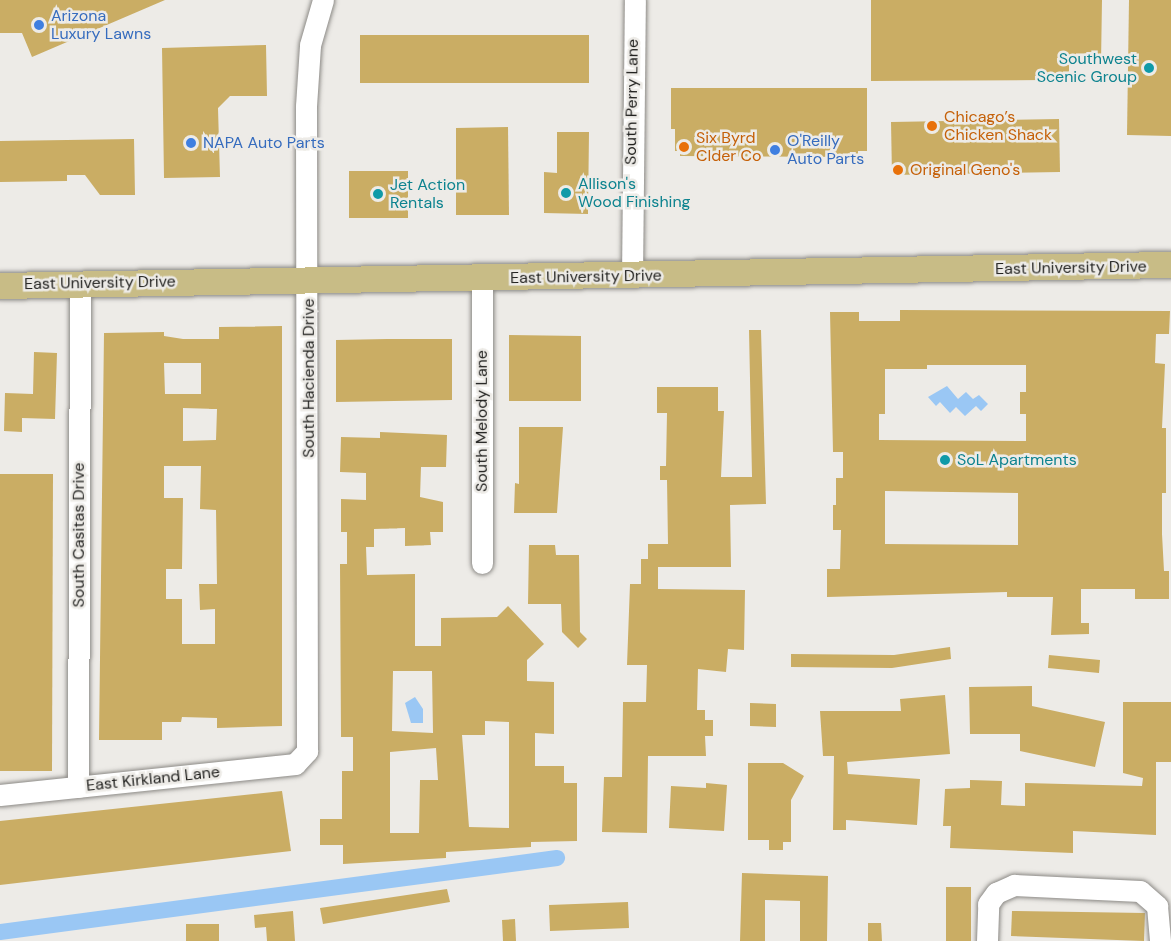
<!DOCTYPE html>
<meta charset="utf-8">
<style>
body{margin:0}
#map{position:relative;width:1171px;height:941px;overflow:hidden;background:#edebe7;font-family:"DM Sans",sans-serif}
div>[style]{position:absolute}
.water>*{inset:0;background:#9ac7f4}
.canal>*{height:16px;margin:-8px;padding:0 8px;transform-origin:8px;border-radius:8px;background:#9ac7f4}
.building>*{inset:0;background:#caad64}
.roads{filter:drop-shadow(0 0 2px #8c8a86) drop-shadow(0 0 2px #8c8a86)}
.minor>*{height:21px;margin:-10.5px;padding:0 10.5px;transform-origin:10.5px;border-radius:10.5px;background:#fff}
.major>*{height:26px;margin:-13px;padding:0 13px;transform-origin:13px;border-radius:13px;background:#c8bc86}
.dots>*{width:16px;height:16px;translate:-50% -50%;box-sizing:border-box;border:3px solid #edebe7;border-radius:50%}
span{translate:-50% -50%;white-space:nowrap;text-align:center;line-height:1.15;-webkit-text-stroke:5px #edebe7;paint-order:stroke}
.shop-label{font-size:16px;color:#366cbe}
.left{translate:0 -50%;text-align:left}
.culture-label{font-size:16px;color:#0d838f}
.right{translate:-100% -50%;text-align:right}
.street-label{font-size:16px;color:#1f1f1d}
.food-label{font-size:16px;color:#c56008}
</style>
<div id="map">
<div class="water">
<div style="clip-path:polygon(947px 386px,958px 399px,966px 392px,973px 399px,979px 395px,988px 404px,981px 411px,976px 406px,965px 416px,956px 407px,950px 413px,940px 402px,936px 406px,928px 397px)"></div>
<div style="clip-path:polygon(415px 697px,423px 709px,423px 723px,411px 723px,405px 703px)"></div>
</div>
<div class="canal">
<div style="left:0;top:932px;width:562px;rotate:-7.57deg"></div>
</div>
<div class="building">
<div style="clip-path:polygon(0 0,165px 0,32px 57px,22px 33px,0 33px)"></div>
<div style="clip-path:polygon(871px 0,1102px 0,1101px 63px,1069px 61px,1069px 74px,1044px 74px,1044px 80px,871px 81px)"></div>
<div style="clip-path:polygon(1129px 0,1171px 0,1171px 136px,1127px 135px)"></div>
<div style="clip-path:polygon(360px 35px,589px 35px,589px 83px,360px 83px)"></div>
<div style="clip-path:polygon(266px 45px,267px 96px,230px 96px,218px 108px,220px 177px,164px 178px,162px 48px)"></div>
<div style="clip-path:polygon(671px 88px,867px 88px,867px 151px,858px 151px,858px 157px,680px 156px,680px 151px,675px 151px,675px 129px,671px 129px)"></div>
<div style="clip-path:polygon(1059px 119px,1060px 172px,892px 175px,891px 122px)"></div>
<div style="clip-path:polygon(508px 127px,509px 215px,456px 215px,456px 128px)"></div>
<div style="clip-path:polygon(557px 132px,589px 132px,588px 214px,544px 213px,544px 172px,557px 173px)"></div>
<div style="clip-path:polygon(134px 139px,135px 195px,100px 195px,85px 175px,67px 175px,67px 181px,0 182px,0 141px)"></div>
<div style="clip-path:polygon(349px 171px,408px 171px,408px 218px,349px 218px)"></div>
<div style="clip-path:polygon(evenodd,900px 310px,1170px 311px,1169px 334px,1156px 334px,1155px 363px,1165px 364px,1162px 428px,1166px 428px,1166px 493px,1162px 493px,1162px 534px,1164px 571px,1169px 571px,1169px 599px,1135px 599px,1135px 589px,1081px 589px,1081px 623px,1089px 623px,1089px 634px,1051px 635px,1053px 597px,1007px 597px,1007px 592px,827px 597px,827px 569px,840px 569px,841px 530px,833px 530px,833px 505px,836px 505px,836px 478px,843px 478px,843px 452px,833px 452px,830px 312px,859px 312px,859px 321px,900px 321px,900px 310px,927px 365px,1026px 365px,1026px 392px,1020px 392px,1020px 414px,1026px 414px,1026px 441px,879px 440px,879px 414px,885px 414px,885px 369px,927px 369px,927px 365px,900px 310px,885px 491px,1018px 493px,1018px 545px,885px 544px,885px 491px)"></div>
<div style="clip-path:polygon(evenodd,282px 326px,282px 726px,217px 728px,217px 718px,182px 717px,181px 722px,162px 722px,162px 740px,99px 740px,104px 333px,164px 332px,164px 336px,183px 339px,219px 339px,219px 327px,282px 326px,164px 363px,201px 363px,201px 394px,165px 394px,164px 363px,282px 326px,183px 408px,217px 409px,216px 440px,183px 441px,183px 408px,282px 326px,164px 466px,201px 466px,200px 509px,216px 510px,217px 584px,199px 584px,200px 610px,215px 609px,215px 644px,182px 644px,182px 599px,166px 599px,166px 569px,182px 569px,183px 498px,164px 498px,164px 466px)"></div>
<div style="clip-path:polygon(749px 330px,761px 330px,766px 504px,730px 505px,731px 567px,658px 567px,658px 589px,745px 590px,744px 650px,728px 649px,726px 672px,698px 669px,697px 710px,705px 710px,705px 720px,713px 720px,713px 736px,705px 736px,706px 756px,648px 756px,647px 833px,602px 832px,604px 777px,622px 777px,623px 702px,646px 702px,647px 665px,627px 665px,630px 584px,641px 584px,641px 559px,648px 559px,648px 544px,668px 544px,667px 480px,660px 480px,660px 466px,666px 466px,667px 413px,657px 413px,657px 387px,718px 387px,718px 411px,724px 411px,721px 477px,752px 477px)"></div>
<div style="clip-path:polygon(509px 335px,581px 336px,581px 401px,509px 401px)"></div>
<div style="clip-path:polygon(387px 339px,452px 339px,452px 400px,336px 402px,336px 340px)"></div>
<div style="clip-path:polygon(34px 352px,57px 353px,55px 419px,22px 418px,22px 432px,4px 431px,5px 393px,33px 394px)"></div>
<div style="clip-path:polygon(519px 427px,563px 427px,557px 513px,514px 513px,515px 483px,519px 484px)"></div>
<div style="clip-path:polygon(evenodd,380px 432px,447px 435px,446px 467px,421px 467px,420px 497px,443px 502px,443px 532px,430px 532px,431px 545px,405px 546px,405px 528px,374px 529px,374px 547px,366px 547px,367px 575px,415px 574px,415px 646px,441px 646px,441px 618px,497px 617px,508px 606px,544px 644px,527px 660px,527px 681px,554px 682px,554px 734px,535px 733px,535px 766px,564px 766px,564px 783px,577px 783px,577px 841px,531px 842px,531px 847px,446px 852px,446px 858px,343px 864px,343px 845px,320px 845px,320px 819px,342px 819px,342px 771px,353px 771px,353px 737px,341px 737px,340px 564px,347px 564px,347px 532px,341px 532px,341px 499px,366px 500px,366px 473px,340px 472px,341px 437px,380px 438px,380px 432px,393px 671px,432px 671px,433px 733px,392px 731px,393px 671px,380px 432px,485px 721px,509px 722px,509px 828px,469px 827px,462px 735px,485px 735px,485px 721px,380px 432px,436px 748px,438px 780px,420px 780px,419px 833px,390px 833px,390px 752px,436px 748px)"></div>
<div style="clip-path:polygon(0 474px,53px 474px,52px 771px,0 771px)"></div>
<div style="clip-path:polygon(529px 545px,555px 545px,556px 555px,579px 555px,580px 632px,587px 639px,578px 648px,562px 632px,561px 604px,528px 604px)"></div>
<div style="clip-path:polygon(950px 647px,951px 659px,892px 668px,791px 667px,791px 654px,894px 655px)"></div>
<div style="clip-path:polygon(1049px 655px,1100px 660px,1099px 673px,1048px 668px)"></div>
<div style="clip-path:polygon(1032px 686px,1032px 706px,1105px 722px,1095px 767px,1020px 751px,1020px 734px,970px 734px,969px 687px)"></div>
<div style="clip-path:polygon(945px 695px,950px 754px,847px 762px,848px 774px,920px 779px,917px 825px,846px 820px,846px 830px,833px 830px,834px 756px,823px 756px,820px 711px,901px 711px,900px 699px)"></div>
<div style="clip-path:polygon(1123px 702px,1171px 702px,1171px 762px,1156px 762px,1156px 835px,1073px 831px,1073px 853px,950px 848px,951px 826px,943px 826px,945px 789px,970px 788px,970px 780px,1002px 781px,1001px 805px,1025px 806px,1025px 783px,1142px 786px,1143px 778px,1123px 773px)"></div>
<div style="clip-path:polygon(750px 703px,776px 704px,776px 727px,750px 726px)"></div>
<div style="clip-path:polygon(748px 763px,783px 763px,804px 776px,791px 800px,791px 842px,783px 842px,783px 850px,769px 850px,769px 840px,748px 840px)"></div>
<div style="clip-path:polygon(706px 783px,727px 785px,724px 831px,669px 828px,671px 786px,706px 788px)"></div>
<div style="clip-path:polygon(282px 791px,291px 851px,0 885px,0 821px)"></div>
<div style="clip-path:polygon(742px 873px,828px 876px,827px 941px,800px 941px,800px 901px,765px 900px,765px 941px,740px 941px)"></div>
<div style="clip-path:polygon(946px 887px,971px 887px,971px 941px,946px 941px)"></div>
<div style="clip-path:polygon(447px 889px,450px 902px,323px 924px,320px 908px)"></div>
<div style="clip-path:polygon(628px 902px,629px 928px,550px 931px,549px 905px)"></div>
<div style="clip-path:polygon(293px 911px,295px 941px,267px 941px,266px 927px,255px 928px,254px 915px)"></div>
<div style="clip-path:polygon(1012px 911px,1145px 913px,1144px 941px,1011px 936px)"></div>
<div style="clip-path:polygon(515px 919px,516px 941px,503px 941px,502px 920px)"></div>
<div style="clip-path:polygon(868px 923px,881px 923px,882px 941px,868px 941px)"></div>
<div style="clip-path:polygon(186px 924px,219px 924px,219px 941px,186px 941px)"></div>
</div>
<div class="roads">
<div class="minor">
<div style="left:632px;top:277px;width:277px;rotate:-89.4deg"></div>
<div style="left:482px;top:279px;width:284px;rotate:90deg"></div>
<div style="left:78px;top:787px;width:504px;rotate:-89.77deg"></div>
<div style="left:0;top:795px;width:297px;rotate:-6deg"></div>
<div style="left:295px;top:764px;width:18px;rotate:-47deg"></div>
<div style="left:307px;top:751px;width:645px;rotate:-90.09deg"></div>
<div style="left:306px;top:106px;width:61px;rotate:-86.2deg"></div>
<div style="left:310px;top:45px;width:47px;rotate:-73.9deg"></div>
<div style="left:987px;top:941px;width:37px;rotate:-88deg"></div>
<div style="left:988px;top:904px;width:14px;rotate:-54deg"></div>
<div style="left:996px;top:893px;width:20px;rotate:-24deg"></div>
<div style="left:1014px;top:885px;width:126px;rotate:2.7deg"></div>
<div style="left:1140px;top:891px;width:23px;rotate:41deg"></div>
<div style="left:1157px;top:906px;width:35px;rotate:85deg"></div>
</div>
<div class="major">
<div style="left:0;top:286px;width:1171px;rotate:-1.03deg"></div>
</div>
</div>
<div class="dots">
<div style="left:39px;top:25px;background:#3f7fe0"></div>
<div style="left:1149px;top:68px;background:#0f9aa8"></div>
<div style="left:932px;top:126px;background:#e8710a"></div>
<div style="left:191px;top:143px;background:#3f7fe0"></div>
<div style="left:684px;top:147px;background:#e8710a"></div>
<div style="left:775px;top:150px;background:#3f7fe0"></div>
<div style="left:898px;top:170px;background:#e8710a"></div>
<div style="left:566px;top:193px;background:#0f9aa8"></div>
<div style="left:378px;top:194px;background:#0f9aa8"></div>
<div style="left:945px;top:460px;background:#0f9aa8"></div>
</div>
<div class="shop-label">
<span class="left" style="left:51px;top:25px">Arizona<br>Luxury Lawns</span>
<span class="left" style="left:787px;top:150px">O'Reilly<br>Auto Parts</span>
<span class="left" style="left:203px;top:143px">NAPA Auto Parts</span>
</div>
<div class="culture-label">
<span class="right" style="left:1137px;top:68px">Southwest<br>Scenic Group</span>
<span class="left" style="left:578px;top:193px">Allison's<br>Wood Finishing</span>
<span class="left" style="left:390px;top:194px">Jet Action<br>Rentals</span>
<span class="left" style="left:957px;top:460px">SoL Apartments</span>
</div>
<div class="street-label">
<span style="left:632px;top:102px;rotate:-89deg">South Perry Lane</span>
<span style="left:1071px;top:268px;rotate:-1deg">East University Drive</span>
<span style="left:586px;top:277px;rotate:-1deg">East University Drive</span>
<span style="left:100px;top:283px;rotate:-1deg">East University Drive</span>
<span style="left:309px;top:378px;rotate:-90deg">South Hacienda Drive</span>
<span style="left:482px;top:421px;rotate:-90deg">South Melody Lane</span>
<span style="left:79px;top:535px;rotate:-90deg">South Casitas Drive</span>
<span style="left:153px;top:779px;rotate:-6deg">East Kirkland Lane</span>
</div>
<div class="food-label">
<span class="left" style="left:944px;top:126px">Chicago’s<br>Chicken Shack</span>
<span class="left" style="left:696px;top:147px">Six Byrd<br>CIder Co</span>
<span class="left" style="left:910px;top:170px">Original Geno's</span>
</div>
</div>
